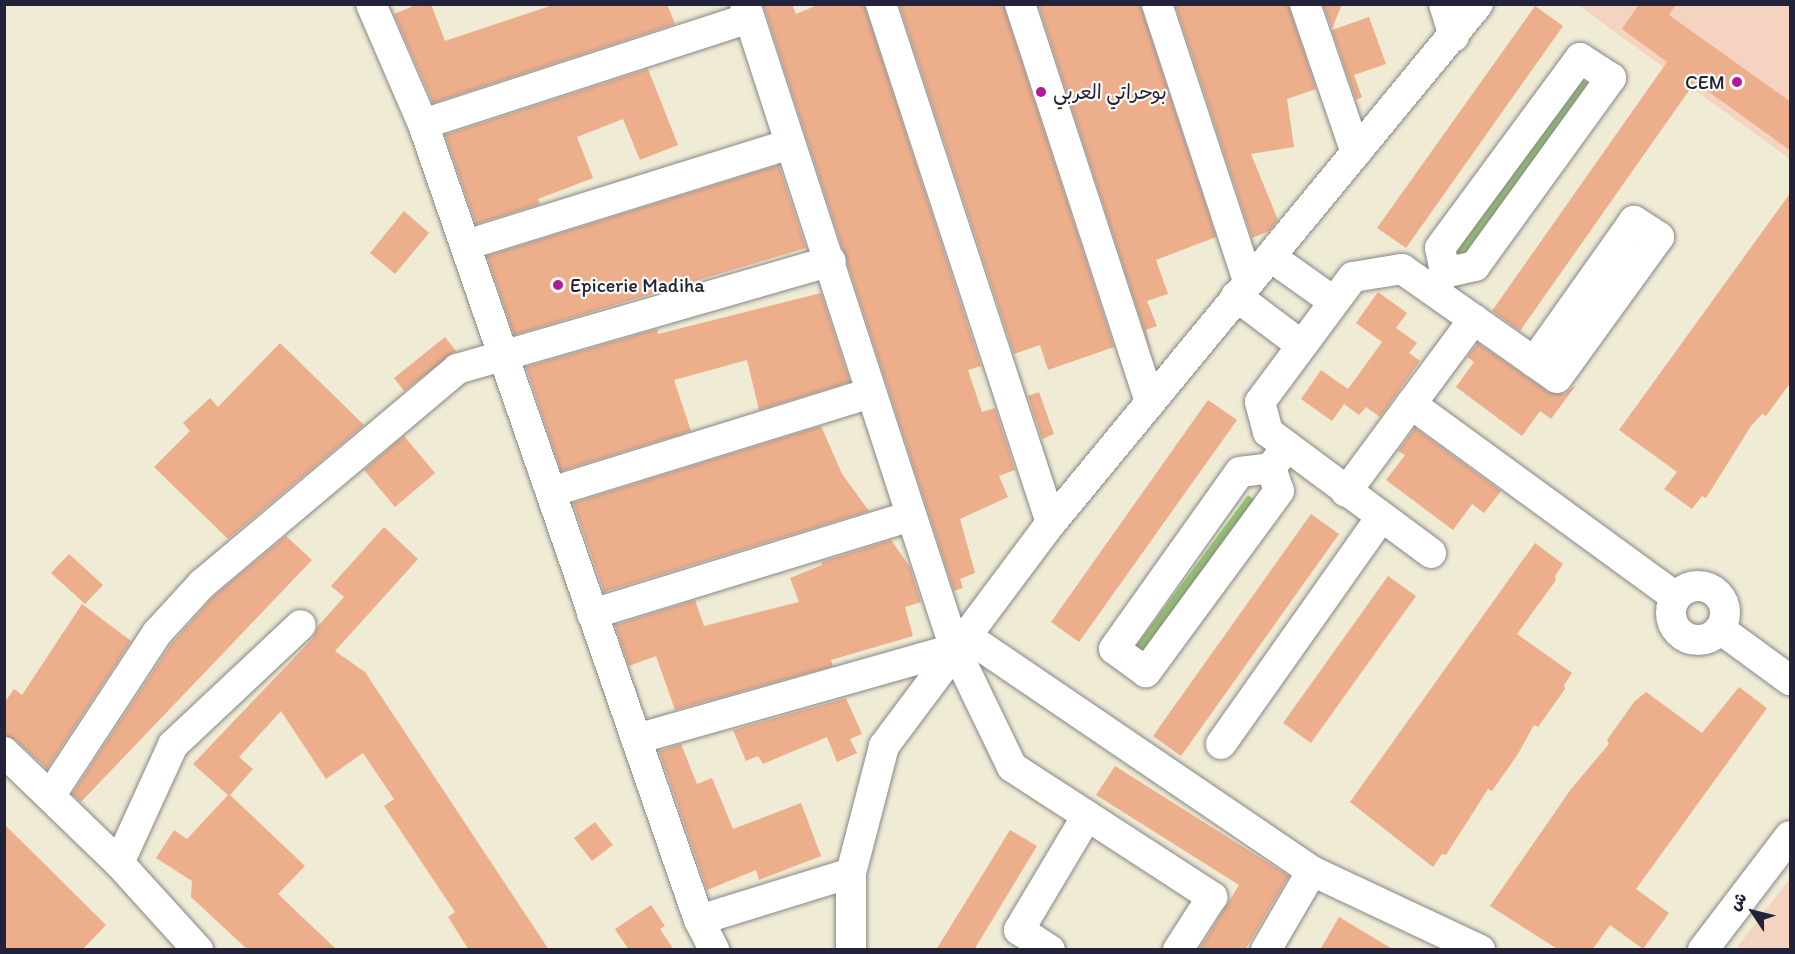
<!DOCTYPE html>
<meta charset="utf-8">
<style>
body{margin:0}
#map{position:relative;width:1795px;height:954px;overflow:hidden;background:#efebd4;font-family:Itim,"Playpen Sans Arabic",sans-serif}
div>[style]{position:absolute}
.built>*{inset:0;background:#f4d3c0}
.green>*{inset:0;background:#94c270}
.building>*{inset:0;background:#edae8c}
.roads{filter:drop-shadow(0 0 2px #888688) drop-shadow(0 0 2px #888688)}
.minor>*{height:30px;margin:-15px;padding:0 15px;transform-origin:15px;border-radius:15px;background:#fff}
.minor>.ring{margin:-15px;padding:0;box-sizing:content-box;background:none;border:30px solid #fff;border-radius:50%}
.dots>*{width:16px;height:16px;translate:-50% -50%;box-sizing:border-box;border:3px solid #fdfcf7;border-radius:50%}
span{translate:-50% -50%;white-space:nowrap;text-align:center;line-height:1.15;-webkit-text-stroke:4.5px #fdfcf7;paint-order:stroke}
.poi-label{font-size:20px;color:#22223b}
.right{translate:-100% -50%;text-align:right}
.left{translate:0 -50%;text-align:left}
.frame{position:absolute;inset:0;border:6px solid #22223b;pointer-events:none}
.north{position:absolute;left:1723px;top:882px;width:60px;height:60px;-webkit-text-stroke:4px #fdfcf7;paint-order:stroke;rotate:305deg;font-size:16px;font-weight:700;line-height:24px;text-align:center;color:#22223b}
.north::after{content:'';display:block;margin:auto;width:21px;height:27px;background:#22223b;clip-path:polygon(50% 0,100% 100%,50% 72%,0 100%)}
</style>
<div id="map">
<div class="built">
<div style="clip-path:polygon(1578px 5px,1790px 5px,1790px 159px)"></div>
<div style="clip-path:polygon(1790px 878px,1790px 949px,1736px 949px)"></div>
</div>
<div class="green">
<div style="clip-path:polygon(1579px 78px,1589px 85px,1462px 258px,1452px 250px)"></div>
<div style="clip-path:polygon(1248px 495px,1258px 503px,1147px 654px,1136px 646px)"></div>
</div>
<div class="building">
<div style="clip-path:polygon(418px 4px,431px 4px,445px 41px,556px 4px,667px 4px,675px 24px,433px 103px,394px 14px)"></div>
<div style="clip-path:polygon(763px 4px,792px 4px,796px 14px,820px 4px,864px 4px,981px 366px,968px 370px,982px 412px,995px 408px,1015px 470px,999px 476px,1008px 497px,960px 519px,975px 573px,960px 579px,963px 588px,954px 591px)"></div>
<div style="clip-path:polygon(899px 4px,1003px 4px,1114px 347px,1048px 370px,1040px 345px,1014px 354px)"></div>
<div style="clip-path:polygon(1038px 4px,1140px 4px,1216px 237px,1156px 260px,1168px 294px,1147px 301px,1157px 326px,1146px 330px,1151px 351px)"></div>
<div style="clip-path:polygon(1175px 4px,1288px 4px,1316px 89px,1287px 99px,1294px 147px,1251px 154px,1278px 220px,1269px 231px,1252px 238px)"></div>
<div style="clip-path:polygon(1323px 4px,1342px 4px,1332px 29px)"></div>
<div style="clip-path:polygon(1639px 4px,1676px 4px,1669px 15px,1791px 102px,1791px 151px,1695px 82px,1520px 331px,1492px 311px,1667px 62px,1622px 29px)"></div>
<div style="clip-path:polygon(1535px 6px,1563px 26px,1406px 248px,1377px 228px)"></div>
<div style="clip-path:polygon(1369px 17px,1386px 64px,1354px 75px,1362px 97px,1356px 100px,1332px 30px)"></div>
<div style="clip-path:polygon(648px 69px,678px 145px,640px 160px,623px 119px,577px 137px,593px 178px,538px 199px,540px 204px,476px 224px,445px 135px)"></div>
<div style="clip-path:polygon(779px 165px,806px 248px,514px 335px,487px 256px)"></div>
<div style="clip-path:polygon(1791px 192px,1791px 382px,1766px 416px,1762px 414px,1751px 426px,1706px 498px,1702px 496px,1692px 509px,1664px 489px,1677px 472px,1619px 430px)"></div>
<div style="clip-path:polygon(404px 211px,429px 233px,395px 274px,370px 253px)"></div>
<div style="clip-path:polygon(1378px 292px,1407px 313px,1396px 328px,1417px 343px,1409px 353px,1420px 361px,1380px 417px,1366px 407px,1359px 415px,1344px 404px,1332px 421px,1301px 399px,1321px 370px,1348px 389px,1382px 342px,1356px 323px)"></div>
<div style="clip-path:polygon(821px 293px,850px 382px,759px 410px,747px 360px,674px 380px,691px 431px,561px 471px,526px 367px,657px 329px,658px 334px)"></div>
<div style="clip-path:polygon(445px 337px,456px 351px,404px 391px,394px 378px)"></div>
<div style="clip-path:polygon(280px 343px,364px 425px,228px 539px,154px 467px,190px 431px,183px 423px,210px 398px,218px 407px)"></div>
<div style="clip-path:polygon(1478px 343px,1548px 392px,1564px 394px,1576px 385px,1551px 419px,1540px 411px,1522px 436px,1456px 387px,1474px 362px,1467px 357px)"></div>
<div style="clip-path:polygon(1039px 392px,1054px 434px,1042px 439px,1028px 396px)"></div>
<div style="clip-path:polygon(1208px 400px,1237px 420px,1079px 642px,1051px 622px)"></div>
<div style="clip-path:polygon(821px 426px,842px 474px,869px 511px,604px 592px,573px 503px)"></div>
<div style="clip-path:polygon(1415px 428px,1501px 491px,1484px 513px,1472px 504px,1453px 530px,1386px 480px,1405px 455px,1398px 451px)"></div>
<div style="clip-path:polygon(404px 436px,435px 473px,395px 507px,364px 470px)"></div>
<div style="clip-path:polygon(1311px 514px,1339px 534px,1181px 756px,1153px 736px)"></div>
<div style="clip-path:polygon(384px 527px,418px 559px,335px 651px,365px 672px,549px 950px,469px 950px,448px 917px,455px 912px,384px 806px,394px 799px,363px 753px,326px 779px,281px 711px,239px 757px,253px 769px,230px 795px,305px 866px,278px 894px,337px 950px,248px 950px,191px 897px,192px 881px,156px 858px,174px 830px,187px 839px,228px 795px,193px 764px,313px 638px,318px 626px,344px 597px,331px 586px)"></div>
<div style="clip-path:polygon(286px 536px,312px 560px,81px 802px,72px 794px,171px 644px,214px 596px)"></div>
<div style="clip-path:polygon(891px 540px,910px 567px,921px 602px,905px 607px,913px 636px,831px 660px,833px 666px,675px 710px,656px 656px,629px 666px,615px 625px,695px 600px,704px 626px,799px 602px,790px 578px,822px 565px,821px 562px)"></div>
<div style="clip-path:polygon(1535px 543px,1563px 564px,1555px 576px,1556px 580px,1517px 634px,1572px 673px,1564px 685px,1565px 689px,1538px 727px,1534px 725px,1518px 754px,1492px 791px,1488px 789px,1446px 855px,1442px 854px,1433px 867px,1350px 802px)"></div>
<div style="clip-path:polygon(69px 554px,103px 585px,85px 604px,51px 573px)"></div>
<div style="clip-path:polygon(1388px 576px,1416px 596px,1311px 743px,1283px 723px)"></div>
<div style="clip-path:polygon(82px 604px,131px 641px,47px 769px,16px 740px,4px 735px,4px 703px,14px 689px,22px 695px)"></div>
<div style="clip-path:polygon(1739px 687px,1767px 708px,1636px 889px,1669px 913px,1643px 949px,1610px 925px,1592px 950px,1559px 950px,1490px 906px,1571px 789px,1609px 744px,1607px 740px,1634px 702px,1646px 692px,1702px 733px)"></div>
<div style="clip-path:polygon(846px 698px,862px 734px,850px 739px,857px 753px,837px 762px,827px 737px,763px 764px,758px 756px,746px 761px,733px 730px)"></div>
<div style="clip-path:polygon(681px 744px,697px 784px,712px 778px,733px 829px,801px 803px,821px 856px,759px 880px,756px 870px,707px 890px,659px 751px)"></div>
<div style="clip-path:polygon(1115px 766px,1289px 876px,1245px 950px,1199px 950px,1239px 885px,1096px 795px)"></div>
<div style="clip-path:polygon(595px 822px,613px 845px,592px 861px,574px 838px)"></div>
<div style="clip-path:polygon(4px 824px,106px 925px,82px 950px,4px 950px)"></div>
<div style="clip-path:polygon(1010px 830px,1037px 846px,974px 950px,936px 950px)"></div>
<div style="clip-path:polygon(651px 905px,665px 926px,660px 929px,674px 950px,629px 950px,615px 929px)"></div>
<div style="clip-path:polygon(1339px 917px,1394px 950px,1320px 950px)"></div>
</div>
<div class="roads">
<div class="minor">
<div style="left:371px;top:4px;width:131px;rotate:66.6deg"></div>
<div style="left:423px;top:124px;width:842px;rotate:70.88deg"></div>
<div style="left:699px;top:920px;width:34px;rotate:63deg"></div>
<div style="left:745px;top:4px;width:678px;rotate:71.97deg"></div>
<div style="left:955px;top:649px;width:131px;rotate:64.2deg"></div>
<div style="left:1012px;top:767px;width:239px;rotate:33deg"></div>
<div style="left:1212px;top:897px;width:63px;rotate:122.7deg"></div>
<div style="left:881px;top:4px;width:546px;rotate:71.86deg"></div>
<div style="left:1020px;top:4px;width:419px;rotate:71.9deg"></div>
<div style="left:1157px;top:4px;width:291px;rotate:71.8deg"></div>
<div style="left:1305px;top:4px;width:157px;rotate:71.1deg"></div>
<div style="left:1444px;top:4px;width:34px;rotate:73deg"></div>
<div style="left:423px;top:124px;width:343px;rotate:-18deg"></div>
<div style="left:466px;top:245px;width:339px;rotate:-17.3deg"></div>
<div style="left:1271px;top:257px;width:76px;rotate:35.4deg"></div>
<div style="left:1433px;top:290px;width:21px;rotate:-55deg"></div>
<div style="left:1445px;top:273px;width:25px;rotate:-101deg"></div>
<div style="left:1440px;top:248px;width:236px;rotate:-53.6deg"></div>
<div style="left:1580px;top:58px;width:37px;rotate:33deg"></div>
<div style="left:1611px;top:78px;width:232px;rotate:125.9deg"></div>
<div style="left:1475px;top:266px;width:31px;rotate:167deg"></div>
<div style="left:1236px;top:296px;width:81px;rotate:37deg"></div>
<div style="left:1411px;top:404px;width:328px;rotate:36.1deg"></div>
<div style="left:1271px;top:468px;width:24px;rotate:71deg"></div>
<div style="left:1279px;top:491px;width:225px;rotate:126.3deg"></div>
<div style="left:1146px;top:672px;width:39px;rotate:-144deg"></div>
<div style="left:1114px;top:649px;width:217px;rotate:-54.6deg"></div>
<div style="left:1240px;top:472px;width:31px;rotate:-7deg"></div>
<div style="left:1271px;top:468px;width:27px;rotate:-54deg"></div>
<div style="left:551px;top:492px;width:335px;rotate:-17.2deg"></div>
<div style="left:1346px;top:492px;width:215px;rotate:-53.5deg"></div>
<div style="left:1431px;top:553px;width:203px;rotate:-143.4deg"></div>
<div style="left:1268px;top:432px;width:31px;rotate:-105deg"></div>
<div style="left:1260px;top:402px;width:156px;rotate:-53.4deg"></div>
<div style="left:1353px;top:277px;width:50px;rotate:-9.3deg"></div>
<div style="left:1402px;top:269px;width:189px;rotate:35.1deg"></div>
<div style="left:1557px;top:378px;width:174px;rotate:-54.1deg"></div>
<div style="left:1659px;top:237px;width:30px;rotate:-147deg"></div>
<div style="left:1634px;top:221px;width:173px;rotate:125.3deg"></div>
<div class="ring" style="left:1671px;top:586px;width:24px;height:24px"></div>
<div style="left:592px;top:614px;width:334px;rotate:-17.1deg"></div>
<div style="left:1720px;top:629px;width:87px;rotate:36.1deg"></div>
<div style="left:966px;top:636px;width:418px;rotate:34.2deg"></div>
<div style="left:1312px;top:871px;width:186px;rotate:25.2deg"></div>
<div style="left:636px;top:739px;width:331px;rotate:-15.8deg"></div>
<div style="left:1221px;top:744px;width:278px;rotate:-54.8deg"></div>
<div style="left:4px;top:752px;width:160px;rotate:44deg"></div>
<div style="left:119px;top:863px;width:118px;rotate:47.8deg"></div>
<div style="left:50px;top:796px;width:195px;rotate:-56.7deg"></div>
<div style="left:157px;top:633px;width:67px;rotate:-47.4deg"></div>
<div style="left:202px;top:584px;width:334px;rotate:-40.1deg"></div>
<div style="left:457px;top:369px;width:389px;rotate:-16.1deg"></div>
<div style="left:119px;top:863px;width:130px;rotate:-65.4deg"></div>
<div style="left:173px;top:745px;width:175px;rotate:-43.2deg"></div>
<div style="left:699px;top:920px;width:159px;rotate:-17.2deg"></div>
<div style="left:851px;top:950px;width:77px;rotate:-90deg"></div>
<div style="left:851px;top:873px;width:131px;rotate:-75.4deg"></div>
<div style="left:884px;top:746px;width:279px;rotate:-53.2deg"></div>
<div style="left:1051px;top:523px;width:672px;rotate:-50.55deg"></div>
<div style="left:1050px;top:950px;width:37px;rotate:-147deg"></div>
<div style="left:1019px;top:930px;width:133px;rotate:-59.2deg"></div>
<div style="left:1266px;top:950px;width:91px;rotate:-59.8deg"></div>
<div style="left:1703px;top:950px;width:143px;rotate:-52.7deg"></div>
</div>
</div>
<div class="dots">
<div style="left:1737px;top:82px;background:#b5179e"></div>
<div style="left:1041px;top:92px;background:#b5179e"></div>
<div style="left:558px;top:285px;background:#b5179e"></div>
</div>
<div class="poi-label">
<span class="right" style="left:1725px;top:82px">CEM</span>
<span class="left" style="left:1053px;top:92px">بوحراتي العربي</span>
<span class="left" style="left:570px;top:285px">Epicerie Madiha</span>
</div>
<div class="frame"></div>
<div class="north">ش</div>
</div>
